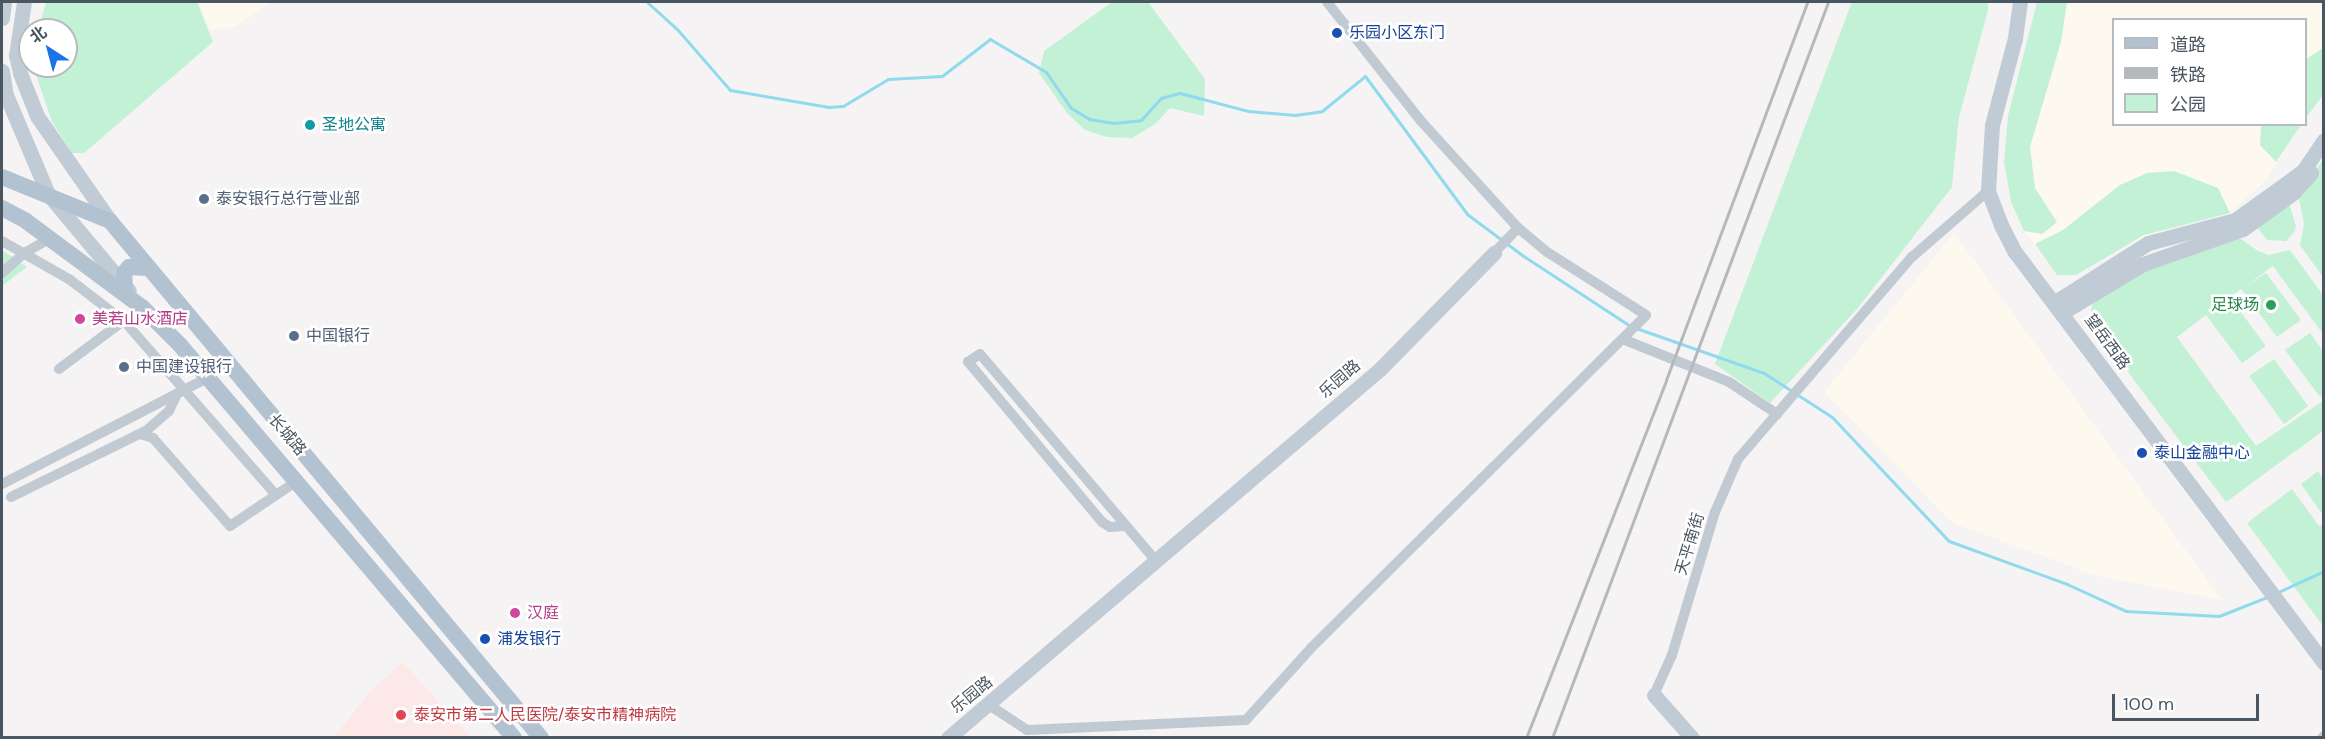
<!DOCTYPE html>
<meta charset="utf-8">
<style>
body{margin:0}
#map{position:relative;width:2325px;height:739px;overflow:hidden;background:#f5f3f3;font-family:"DM Sans","Noto Sans SC",sans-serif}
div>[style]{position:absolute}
.commercial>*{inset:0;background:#fdf9ef}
.medical>*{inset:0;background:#fce8e6}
.green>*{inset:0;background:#c3f1d5}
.stream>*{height:3px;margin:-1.5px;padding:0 1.5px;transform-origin:1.5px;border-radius:1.5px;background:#90daee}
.street>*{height:10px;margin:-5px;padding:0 5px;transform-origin:5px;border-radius:5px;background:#c1cad2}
.secondary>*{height:15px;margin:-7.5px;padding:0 7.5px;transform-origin:7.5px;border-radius:7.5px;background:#c1cbd6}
.primary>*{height:16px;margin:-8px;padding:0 8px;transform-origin:8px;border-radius:8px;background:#b3c2d1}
.rail>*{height:3px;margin:-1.5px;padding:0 1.5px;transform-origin:1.5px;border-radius:1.5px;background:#b5b8bd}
.dots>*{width:16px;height:16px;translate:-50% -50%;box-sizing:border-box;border:3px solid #fff;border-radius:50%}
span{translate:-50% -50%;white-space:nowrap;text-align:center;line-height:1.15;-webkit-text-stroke:5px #fff;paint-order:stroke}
.transit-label{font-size:16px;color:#164399}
.left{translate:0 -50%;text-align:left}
.culture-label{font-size:16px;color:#0d838f}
.service-label{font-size:16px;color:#4e5e75}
.leisure-label{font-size:16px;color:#27864d}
.right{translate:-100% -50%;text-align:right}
.hotel-label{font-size:16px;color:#b23c85}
.street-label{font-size:16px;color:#4a5661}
.health-label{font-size:16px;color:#be3a42}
.frame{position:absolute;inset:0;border:3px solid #4a5661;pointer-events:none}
.legend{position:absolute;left:2112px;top:18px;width:195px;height:108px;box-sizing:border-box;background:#fff;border:2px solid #b7bbc0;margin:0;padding:8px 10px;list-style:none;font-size:18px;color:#4a5661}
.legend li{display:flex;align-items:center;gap:12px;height:30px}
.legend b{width:30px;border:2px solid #b7bbc0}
.north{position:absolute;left:18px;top:18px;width:60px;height:60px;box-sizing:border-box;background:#fff;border:2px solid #b7bbc0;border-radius:50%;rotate:324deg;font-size:16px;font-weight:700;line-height:24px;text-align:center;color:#4a5661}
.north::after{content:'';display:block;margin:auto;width:21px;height:27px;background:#1a73e8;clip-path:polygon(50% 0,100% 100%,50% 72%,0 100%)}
.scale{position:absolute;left:2112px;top:694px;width:147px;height:27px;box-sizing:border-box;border:3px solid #4a5661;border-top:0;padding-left:8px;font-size:18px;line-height:21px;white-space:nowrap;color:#4a5661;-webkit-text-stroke:4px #fff;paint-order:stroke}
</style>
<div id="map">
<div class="commercial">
<div style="clip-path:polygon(199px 2px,272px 2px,235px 27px,210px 30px)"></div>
<div style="clip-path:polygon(2037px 2px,2323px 2px,2323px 95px,2306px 118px,2306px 20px,2114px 20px,2114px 124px,2301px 125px,2266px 180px,2230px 213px,2169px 226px,2112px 252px,2076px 275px,2057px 275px,2024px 231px,2011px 202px,2004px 162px,2008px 116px)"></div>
<div style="clip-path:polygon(1954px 233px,2222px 600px,2097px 576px,1953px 523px,1824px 392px)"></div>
</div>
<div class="medical">
<div style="clip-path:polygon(402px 662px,471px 737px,334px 737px,369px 693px)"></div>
</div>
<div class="green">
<div style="clip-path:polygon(46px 2px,197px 2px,213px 42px,84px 153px,72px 153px,52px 122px,33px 66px,66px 66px,66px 30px,38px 30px)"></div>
<div style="clip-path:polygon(1112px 2px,1148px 2px,1205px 79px,1204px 116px,1170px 108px,1155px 124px,1132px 138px,1107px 137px,1085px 130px,1067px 113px,1039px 73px,1044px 51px)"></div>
<div style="clip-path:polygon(1852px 2px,1988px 2px,1988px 10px,1959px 117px,1952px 187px,1857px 309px,1770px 403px,1715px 364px)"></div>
<div style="clip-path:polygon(2037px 2px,2067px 2px,2061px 42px,2030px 147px,2035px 188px,2057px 222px,2042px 234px,2024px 231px,2011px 202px,2004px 162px,2008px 116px)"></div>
<div style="clip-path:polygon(2323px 48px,2323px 95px,2306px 118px,2306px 59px)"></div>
<div style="clip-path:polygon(2261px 125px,2301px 125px,2276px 162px,2260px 145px)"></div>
<div style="clip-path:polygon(2323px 160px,2323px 277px,2300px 245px,2304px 224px,2298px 194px)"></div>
<div style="clip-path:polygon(2174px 171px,2218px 188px,2230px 213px,2144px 235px,2076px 275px,2057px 275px,2035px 244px,2063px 230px,2120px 185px,2147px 173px)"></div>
<div style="clip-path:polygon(2289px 203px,2296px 226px,2294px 232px,2286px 241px,2267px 240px,2256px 226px)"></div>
<div style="clip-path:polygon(2238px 237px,2258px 251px,2269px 255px,2290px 250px,2323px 295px,2323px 334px,2273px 266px,2242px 289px,2266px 273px,2301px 320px,2277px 337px,2241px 289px,2211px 312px,2231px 299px,2266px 346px,2242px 363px,2206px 315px,2177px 337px,2256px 446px,2323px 401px,2323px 431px,2226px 502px,2094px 327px,2090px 314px,2093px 302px,2145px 269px)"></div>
<div style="clip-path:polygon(2px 250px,27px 267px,2px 286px)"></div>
<div style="clip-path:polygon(2310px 333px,2323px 351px,2323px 395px,2320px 397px,2285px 350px)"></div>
<div style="clip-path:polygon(2274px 359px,2308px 406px,2284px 424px,2249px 376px)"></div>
<div style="clip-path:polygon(2318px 471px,2323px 479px,2323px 515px,2301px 484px)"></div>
<div style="clip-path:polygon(2292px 489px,2319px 526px,2323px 524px,2323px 626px,2247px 523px)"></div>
</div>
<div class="stream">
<div style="left:647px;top:2px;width:40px;rotate:42deg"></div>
<div style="left:677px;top:29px;width:81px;rotate:49deg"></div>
<div style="left:730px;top:90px;width:99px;rotate:9.8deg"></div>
<div style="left:828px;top:107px;width:15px;rotate:-4deg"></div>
<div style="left:843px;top:106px;width:52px;rotate:-31deg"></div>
<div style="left:888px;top:79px;width:54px;rotate:-3.2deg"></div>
<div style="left:942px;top:76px;width:61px;rotate:-37.6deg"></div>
<div style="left:990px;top:39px;width:65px;rotate:30.5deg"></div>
<div style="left:1046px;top:72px;width:44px;rotate:55.2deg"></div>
<div style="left:1071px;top:108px;width:21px;rotate:31deg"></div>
<div style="left:1089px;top:119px;width:25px;rotate:9deg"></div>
<div style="left:1114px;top:123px;width:27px;rotate:-6deg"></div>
<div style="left:1141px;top:120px;width:30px;rotate:-48deg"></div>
<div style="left:1161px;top:98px;width:20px;rotate:-15deg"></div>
<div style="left:1180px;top:93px;width:70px;rotate:14.8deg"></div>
<div style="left:1248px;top:111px;width:47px;rotate:4.9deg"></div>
<div style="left:1295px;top:115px;width:27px;rotate:-8deg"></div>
<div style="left:1322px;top:111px;width:55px;rotate:-39.1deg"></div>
<div style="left:1365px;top:76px;width:172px;rotate:53.5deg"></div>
<div style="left:1467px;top:214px;width:69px;rotate:36.7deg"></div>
<div style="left:1522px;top:255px;width:129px;rotate:33.3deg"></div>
<div style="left:1636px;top:328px;width:136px;rotate:19.4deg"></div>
<div style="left:1764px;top:373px;width:81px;rotate:32.9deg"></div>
<div style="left:1832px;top:417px;width:170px;rotate:46.7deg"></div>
<div style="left:1949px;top:541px;width:126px;rotate:20deg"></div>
<div style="left:2067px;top:584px;width:65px;rotate:24.6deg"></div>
<div style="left:2126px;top:611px;width:93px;rotate:3.1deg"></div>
<div style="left:2219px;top:616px;width:52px;rotate:-21.6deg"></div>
<div style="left:2276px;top:593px;width:53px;rotate:-24.6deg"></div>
</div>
<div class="street">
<div style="left:1327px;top:2px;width:152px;rotate:51.7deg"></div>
<div style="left:1421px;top:121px;width:144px;rotate:47.8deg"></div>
<div style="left:1518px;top:228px;width:35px;rotate:134deg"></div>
<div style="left:2px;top:241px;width:77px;rotate:29.6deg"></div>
<div style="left:69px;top:279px;width:71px;rotate:37.5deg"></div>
<div style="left:125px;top:322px;width:228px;rotate:48.9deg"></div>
<div style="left:2px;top:273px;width:30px;rotate:-42deg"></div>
<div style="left:24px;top:253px;width:29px;rotate:-29deg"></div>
<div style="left:1625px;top:340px;width:112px;rotate:22deg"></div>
<div style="left:1729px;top:382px;width:58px;rotate:33.7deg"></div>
<div style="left:59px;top:369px;width:104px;rotate:-36.8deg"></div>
<div style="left:140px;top:434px;width:14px;rotate:17deg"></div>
<div style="left:153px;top:438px;width:117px;rotate:48.8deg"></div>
<div style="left:230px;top:526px;width:81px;rotate:-33.9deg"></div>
<div style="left:2px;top:484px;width:231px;rotate:-27.3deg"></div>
<div style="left:11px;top:497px;width:152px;rotate:-26.2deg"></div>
<div style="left:147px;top:430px;width:29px;rotate:-41deg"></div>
<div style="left:169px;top:411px;width:19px;rotate:-65deg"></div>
<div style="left:1124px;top:526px;width:14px;rotate:176deg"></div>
<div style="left:1110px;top:527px;width:9px;rotate:-148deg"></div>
<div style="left:1102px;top:522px;width:209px;rotate:-129.9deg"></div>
<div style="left:968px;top:362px;width:14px;rotate:-34deg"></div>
<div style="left:980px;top:354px;width:273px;rotate:49.6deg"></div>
<div style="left:1654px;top:695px;width:44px;rotate:-65.8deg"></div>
<div style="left:1672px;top:655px;width:149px;rotate:-73.3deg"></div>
<div style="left:1715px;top:512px;width:58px;rotate:-66.5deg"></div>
<div style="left:1738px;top:459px;width:267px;rotate:-49.3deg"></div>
<div style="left:1912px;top:257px;width:101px;rotate:-41deg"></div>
<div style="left:989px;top:705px;width:45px;rotate:33.3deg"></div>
<div style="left:1027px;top:730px;width:219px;rotate:-2.6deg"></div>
<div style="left:1246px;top:720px;width:97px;rotate:-47.9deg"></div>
<div style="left:1311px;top:648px;width:472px;rotate:-44.8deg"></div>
<div style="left:1646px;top:315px;width:117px;rotate:-147.5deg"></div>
<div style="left:1547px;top:252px;width:38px;rotate:-140deg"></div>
<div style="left:2322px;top:738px;width:3px;rotate:-45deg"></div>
</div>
<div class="secondary">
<div style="left:24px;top:2px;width:54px;rotate:98.6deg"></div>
<div style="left:16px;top:55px;width:18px;rotate:77deg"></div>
<div style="left:20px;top:73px;width:46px;rotate:68.4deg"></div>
<div style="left:37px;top:116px;width:128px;rotate:55.2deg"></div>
<div style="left:2020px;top:2px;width:36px;rotate:98deg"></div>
<div style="left:2015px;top:38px;width:90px;rotate:104.8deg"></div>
<div style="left:1992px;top:125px;width:66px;rotate:93.5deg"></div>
<div style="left:1988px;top:191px;width:36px;rotate:69deg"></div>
<div style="left:2001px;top:225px;width:30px;rotate:63deg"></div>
<div style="left:2015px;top:252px;width:514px;rotate:53.06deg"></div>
<div style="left:2px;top:18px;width:16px;rotate:-83deg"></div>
<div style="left:2px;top:71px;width:24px;rotate:81deg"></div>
<div style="left:6px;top:95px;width:108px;rotate:67deg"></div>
<div style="left:48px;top:194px;width:126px;rotate:50.1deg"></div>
<div style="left:2055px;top:302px;width:110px;rotate:-32.4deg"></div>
<div style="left:2148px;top:243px;width:90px;rotate:-14.8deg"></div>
<div style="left:2235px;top:220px;width:84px;rotate:-35.8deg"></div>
<div style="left:2303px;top:171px;width:37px;rotate:-56deg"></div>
<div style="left:2063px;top:312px;width:93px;rotate:-31deg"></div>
<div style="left:2143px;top:264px;width:106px;rotate:-19.3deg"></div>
<div style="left:2243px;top:229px;width:62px;rotate:-35.8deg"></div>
<div style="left:2293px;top:193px;width:27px;rotate:-48deg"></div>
<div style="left:1654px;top:695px;width:57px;rotate:48.5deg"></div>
<div style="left:948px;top:738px;width:568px;rotate:-40.5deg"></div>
<div style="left:1380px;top:369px;width:163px;rotate:-45.5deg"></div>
</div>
<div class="primary">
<div style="left:2px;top:177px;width:117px;rotate:22.2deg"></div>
<div style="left:110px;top:221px;width:673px;rotate:50.18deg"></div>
<div style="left:2px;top:208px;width:27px;rotate:28deg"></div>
<div style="left:26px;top:221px;width:144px;rotate:36.6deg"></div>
<div style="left:142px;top:307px;width:54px;rotate:45deg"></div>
<div style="left:180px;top:345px;width:516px;rotate:49.64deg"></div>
<div style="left:125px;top:287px;width:14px;rotate:-94deg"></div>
<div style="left:124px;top:273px;width:8px;rotate:-50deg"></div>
<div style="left:129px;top:267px;width:19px;rotate:3deg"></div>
</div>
<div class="rail">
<div style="left:1526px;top:738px;width:384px;rotate:-68.6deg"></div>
<div style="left:1666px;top:380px;width:403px;rotate:-69.5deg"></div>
<div style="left:1552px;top:738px;width:786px;rotate:-69.44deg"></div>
</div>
<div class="dots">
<div style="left:1337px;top:33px;background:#1a4fb4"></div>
<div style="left:310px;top:125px;background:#0f9aa8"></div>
<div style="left:204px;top:199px;background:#5c6f8a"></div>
<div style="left:2271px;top:305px;background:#2e9e5b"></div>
<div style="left:80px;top:319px;background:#d1479c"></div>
<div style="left:294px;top:336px;background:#5c6f8a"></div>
<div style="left:124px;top:367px;background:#5c6f8a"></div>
<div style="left:2142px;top:453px;background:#1a4fb4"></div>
<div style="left:515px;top:613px;background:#d1479c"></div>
<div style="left:485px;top:639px;background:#1a4fb4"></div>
<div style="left:401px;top:715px;background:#e0444e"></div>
</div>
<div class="transit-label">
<span class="left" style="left:1349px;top:33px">乐园小区东门</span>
<span class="left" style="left:2154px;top:453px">泰山金融中心</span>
<span class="left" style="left:497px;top:639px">浦发银行</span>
</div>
<div class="culture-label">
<span class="left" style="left:322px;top:125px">圣地公寓</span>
</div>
<div class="service-label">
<span class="left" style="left:216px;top:199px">泰安银行总行营业部</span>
<span class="left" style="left:306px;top:336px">中国银行</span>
<span class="left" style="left:136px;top:367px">中国建设银行</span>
</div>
<div class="leisure-label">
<span class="right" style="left:2259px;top:305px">足球场</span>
</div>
<div class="hotel-label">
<span class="left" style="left:92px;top:319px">美若山水酒店</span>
<span class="left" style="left:527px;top:613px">汉庭</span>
</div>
<div class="street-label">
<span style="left:2107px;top:342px;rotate:54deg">望岳西路</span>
<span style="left:1340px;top:379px;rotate:-41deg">乐园路</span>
<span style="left:287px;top:435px;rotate:50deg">长城路</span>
<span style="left:1690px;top:544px;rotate:-73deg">天平南街</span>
<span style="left:972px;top:695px;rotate:-39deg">乐园路</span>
</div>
<div class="health-label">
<span class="left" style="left:414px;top:715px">泰安市第二人民医院/泰安市精神病院</span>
</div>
<div class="frame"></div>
<ul class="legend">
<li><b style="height:8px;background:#b3c2d1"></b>道路</li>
<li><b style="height:8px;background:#b5b8bd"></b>铁路</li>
<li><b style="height:16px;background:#c3f1d5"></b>公园</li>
</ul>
<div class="north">北</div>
<div class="scale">100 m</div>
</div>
